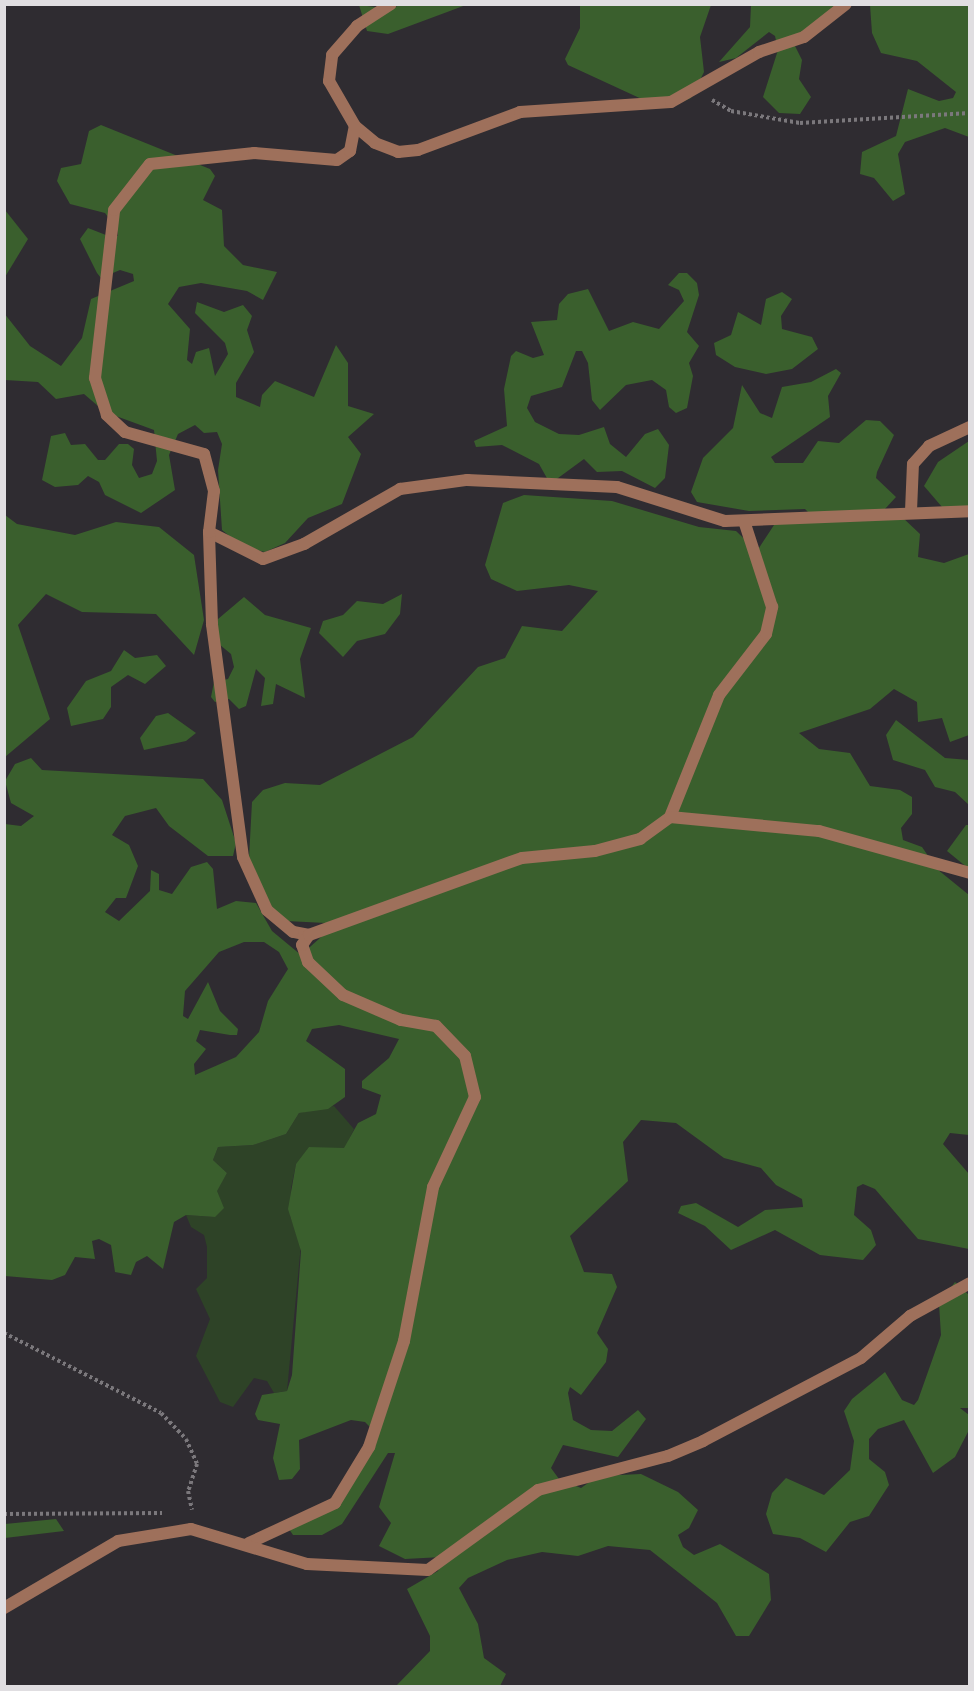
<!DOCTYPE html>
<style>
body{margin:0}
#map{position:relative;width:974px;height:1691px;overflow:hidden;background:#2f2c31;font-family:Georgia,serif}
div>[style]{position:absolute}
.green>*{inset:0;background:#2e4327}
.forest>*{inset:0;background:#3a5f2d}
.path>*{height:4px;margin-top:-2px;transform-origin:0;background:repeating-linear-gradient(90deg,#7b787c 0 3px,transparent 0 6px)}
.service>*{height:12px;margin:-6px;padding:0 6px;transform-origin:6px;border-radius:6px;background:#9e705b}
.minor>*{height:12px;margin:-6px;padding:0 6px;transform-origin:6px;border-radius:6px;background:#9e705b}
span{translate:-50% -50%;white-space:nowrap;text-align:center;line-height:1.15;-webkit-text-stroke:6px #262227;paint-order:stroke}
.frame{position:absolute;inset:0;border:6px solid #e0dee1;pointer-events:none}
</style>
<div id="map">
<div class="green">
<div style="clip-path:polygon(334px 1106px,354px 1129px,345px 1148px,316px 1148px,296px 1164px,291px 1188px,290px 1216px,301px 1244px,287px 1391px,274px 1393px,267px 1381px,254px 1378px,233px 1407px,220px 1402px,196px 1356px,210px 1319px,196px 1289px,207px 1278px,207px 1247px,204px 1235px,191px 1227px,186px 1215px,215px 1217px,216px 1191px,227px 1173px,213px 1160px,218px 1147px,253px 1145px,286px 1134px,299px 1113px)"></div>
</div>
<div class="forest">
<div style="clip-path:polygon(359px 5px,392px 9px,399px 5px,466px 5px,388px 34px,367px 31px)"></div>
<div style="clip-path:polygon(580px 5px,711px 5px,700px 37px,704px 72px,691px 98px,678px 104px,646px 101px,568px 65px,565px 59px,580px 28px)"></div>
<div style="clip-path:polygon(751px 5px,841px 5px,793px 42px,802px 60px,799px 79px,811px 97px,800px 114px,779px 113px,763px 97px,778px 50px,775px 36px,769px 32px,736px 58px,719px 62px,750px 27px)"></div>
<div style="clip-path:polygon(870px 5px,969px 5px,969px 137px,945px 128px,905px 142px,898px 154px,905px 194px,893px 201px,874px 178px,860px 174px,862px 152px,896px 136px,908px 89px,939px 101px,953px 98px,956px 92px,917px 61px,881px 53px,872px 33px)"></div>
<div style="clip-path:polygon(101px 125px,210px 169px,215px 176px,203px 200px,222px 210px,224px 246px,243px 265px,277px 272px,263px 300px,247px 291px,201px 283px,179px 287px,168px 304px,190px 329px,187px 360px,192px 364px,196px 352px,209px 348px,215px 376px,228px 354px,225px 343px,195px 313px,197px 302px,224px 312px,243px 305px,252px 316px,247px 330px,254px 352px,236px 383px,236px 397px,260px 407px,262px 395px,275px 381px,314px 397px,336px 345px,348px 363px,348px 406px,374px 414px,348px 437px,361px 454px,342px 504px,308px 518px,285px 543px,265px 552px,243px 547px,222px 530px,218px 470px,222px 444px,217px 432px,204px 433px,195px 425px,178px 434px,169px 455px,175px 490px,141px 513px,105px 495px,99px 482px,88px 476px,78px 485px,55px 487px,42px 480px,51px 436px,65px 433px,71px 445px,85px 444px,98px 460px,105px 460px,119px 444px,128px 444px,134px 449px,132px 465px,139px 478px,152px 474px,157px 461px,154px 430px,105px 412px,84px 394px,56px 399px,38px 382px,5px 380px,4px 313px,30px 346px,61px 366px,82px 338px,91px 299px,134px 281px,133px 274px,120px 270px,101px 278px,97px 273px,80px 239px,88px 228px,111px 237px,118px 236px,117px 229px,105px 213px,70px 204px,57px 181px,61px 168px,81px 164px,89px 131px)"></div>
<div style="clip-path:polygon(5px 210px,28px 239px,5px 277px)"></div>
<div style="clip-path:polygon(679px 273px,687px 273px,697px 283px,699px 295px,687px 332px,699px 346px,689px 363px,693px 376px,687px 408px,676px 413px,669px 407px,666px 390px,652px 380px,626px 385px,600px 410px,592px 400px,588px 363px,582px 351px,576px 351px,562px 387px,531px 396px,527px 408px,535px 422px,559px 434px,579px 435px,604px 427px,610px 444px,626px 457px,645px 434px,658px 429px,669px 445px,665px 478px,655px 488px,622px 471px,597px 472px,584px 459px,554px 481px,548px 480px,539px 464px,502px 445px,476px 447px,474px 441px,507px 426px,504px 389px,511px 356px,516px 351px,533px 358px,544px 355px,531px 322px,557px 320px,559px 304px,568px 294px,588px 289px,609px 331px,633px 322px,659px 329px,684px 301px,679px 290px,668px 285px)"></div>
<div style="clip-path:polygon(782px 292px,792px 299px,781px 316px,782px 329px,812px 337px,818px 349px,792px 369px,766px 374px,735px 367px,716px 355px,714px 343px,731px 335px,738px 312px,761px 325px,766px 299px)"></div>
<div style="clip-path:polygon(evenodd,836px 369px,841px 373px,828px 396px,830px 417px,771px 457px,775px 463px,803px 463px,818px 441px,839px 443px,866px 420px,880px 421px,894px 435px,877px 472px,876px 478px,896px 497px,884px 510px,901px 516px,920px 534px,918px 557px,944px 563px,969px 554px,969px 735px,950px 742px,942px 718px,918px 722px,917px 702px,894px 689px,870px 709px,799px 733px,819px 749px,850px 753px,870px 786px,900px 790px,912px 797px,912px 814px,901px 828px,903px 840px,922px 847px,937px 869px,969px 895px,969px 1135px,950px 1133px,943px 1144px,969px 1174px,969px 1249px,918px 1239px,875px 1189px,863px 1184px,857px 1187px,854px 1215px,871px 1230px,876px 1245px,863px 1260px,820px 1255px,775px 1230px,731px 1250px,705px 1226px,678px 1213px,681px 1206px,696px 1203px,738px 1227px,765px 1210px,803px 1207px,802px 1199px,776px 1185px,761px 1168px,724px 1158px,676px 1123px,641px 1120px,623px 1142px,628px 1181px,570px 1236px,584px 1272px,612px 1274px,617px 1287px,597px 1333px,608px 1349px,606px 1362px,581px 1395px,570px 1387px,568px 1393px,573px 1420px,591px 1430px,612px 1431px,638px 1410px,646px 1419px,618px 1457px,563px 1445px,551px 1468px,559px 1479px,581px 1488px,598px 1476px,641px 1474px,678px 1492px,698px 1510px,689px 1528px,678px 1535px,683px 1547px,694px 1555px,720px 1544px,769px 1574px,771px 1600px,749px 1636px,736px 1636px,717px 1603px,650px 1550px,608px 1546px,578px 1556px,542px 1552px,507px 1560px,468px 1578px,459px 1588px,478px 1624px,484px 1658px,506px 1674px,500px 1686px,396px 1686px,430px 1651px,430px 1636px,407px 1589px,438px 1571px,442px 1557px,405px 1559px,379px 1546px,391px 1523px,379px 1507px,395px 1453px,388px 1453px,342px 1524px,322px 1535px,293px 1535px,289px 1529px,320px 1513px,351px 1477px,376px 1433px,365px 1422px,351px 1420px,299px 1440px,300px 1469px,292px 1479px,279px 1480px,273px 1458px,280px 1424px,258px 1420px,255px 1414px,262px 1395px,287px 1391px,292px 1375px,301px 1251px,288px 1209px,296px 1164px,309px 1147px,344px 1148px,358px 1123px,376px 1114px,381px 1095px,362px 1088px,362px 1081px,389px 1058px,399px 1039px,339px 1025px,312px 1029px,306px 1041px,345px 1069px,345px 1097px,328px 1109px,299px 1113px,286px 1134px,253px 1145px,218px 1147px,213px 1160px,227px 1173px,217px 1191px,224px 1208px,215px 1217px,186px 1215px,174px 1222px,163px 1269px,147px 1256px,136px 1262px,131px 1275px,115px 1272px,111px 1245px,99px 1239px,92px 1241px,95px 1259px,75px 1257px,65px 1275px,52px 1280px,5px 1276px,5px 824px,21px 826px,34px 816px,11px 803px,5px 781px,15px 764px,31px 758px,42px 770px,203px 779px,222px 800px,236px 843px,233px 856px,208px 856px,169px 826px,156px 808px,125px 816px,112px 835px,129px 845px,138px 866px,126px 898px,116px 898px,105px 912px,119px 921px,150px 891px,151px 870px,159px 874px,159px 890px,172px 894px,191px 867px,207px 862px,213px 869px,217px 909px,236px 901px,256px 903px,272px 931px,301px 955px,330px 929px,326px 923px,286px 921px,274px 912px,249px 858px,252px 802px,263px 790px,285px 783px,320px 785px,413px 737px,478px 667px,505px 658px,522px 626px,562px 631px,598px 591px,569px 585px,517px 591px,491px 579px,485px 565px,503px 503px,524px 495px,612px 501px,699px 527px,736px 531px,757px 551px,776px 522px,810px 514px,805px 509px,749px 511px,697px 502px,691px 492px,703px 458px,733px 428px,742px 385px,760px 413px,772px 418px,782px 387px,811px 382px,836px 369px,244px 942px,264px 942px,279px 952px,288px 969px,268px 1001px,259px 1032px,236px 1057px,195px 1075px,194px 1064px,206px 1049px,196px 1041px,200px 1030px,230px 1035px,237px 1035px,238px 1029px,220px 1011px,208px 982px,188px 1019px,183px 1016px,185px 991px,219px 952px,244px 942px)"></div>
<div style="clip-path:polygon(969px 441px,969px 517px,942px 507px,924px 486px,938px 462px)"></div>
<div style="clip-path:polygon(5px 515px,17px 524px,75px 535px,116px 522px,159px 527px,194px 555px,204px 620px,194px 655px,156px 614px,82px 612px,46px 594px,18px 625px,50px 719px,5px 757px)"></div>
<div style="clip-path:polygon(402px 594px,400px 614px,385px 634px,357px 641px,343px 657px,319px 633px,323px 621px,343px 615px,357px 601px,383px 604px)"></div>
<div style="clip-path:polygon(244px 597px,265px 615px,311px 628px,300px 659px,305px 698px,276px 684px,273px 704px,261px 706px,265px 678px,256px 669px,246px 706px,239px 709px,229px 699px,215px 702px,211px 697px,214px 682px,228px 679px,234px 667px,231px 654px,214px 640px,218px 619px)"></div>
<div style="clip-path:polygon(124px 650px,135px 658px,157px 655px,166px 666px,145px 684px,128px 675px,111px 687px,111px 707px,103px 719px,71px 726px,67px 708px,86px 681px,111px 671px)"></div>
<div style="clip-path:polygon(168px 713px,196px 733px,186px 741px,144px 750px,140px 738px,156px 716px)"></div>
<div style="clip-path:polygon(896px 720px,945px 758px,969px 760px,969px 805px,955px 792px,935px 787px,925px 770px,893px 760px,886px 735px)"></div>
<div style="clip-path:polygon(966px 825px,969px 825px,969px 869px,947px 851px)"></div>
<div style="clip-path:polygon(955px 1282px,969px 1295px,970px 1331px,969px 1408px,960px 1408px,969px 1415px,969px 1430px,955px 1457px,933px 1473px,904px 1420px,878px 1429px,869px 1439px,869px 1459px,885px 1472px,889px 1485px,869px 1516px,850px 1522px,826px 1552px,800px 1538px,773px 1534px,766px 1514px,772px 1493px,786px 1478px,824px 1495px,850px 1470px,854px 1441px,844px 1411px,852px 1399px,885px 1372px,902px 1400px,914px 1405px,918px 1400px,941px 1335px,939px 1304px)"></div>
<div style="clip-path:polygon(56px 1519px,64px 1531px,5px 1538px,5px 1524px)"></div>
</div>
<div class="path">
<div style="left:712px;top:100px;width:22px;rotate:30deg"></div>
<div style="left:731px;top:111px;width:70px;rotate:9.9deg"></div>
<div style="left:800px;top:123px;width:170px;rotate:-3.4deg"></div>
<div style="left:4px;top:1333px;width:176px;rotate:27deg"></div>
<div style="left:161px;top:1413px;width:36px;rotate:46deg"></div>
<div style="left:186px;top:1439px;width:27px;rotate:66deg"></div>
<div style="left:197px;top:1464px;width:28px;rotate:108deg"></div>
<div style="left:188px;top:1491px;width:19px;rotate:78deg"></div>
<div style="left:4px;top:1514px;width:158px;rotate:-0.4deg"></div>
</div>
<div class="service">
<div style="left:355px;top:126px;width:26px;rotate:40deg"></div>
<div style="left:375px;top:143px;width:25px;rotate:21deg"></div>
<div style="left:398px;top:152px;width:20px;rotate:-6deg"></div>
<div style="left:418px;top:150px;width:109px;rotate:-20.4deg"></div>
<div style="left:520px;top:112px;width:151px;rotate:-3.8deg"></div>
<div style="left:671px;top:102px;width:101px;rotate:-29.6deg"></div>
<div style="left:759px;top:52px;width:47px;rotate:-18.4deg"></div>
<div style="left:804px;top:37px;width:53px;rotate:-38.2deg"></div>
<div style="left:911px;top:511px;width:47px;rotate:-87.6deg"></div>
<div style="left:913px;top:464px;width:24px;rotate:-48deg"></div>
<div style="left:929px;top:446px;width:45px;rotate:-24.9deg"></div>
</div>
<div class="minor">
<div style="left:209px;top:532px;width:60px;rotate:26.6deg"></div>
<div style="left:263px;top:559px;width:44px;rotate:-20.1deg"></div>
<div style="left:304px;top:544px;width:111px;rotate:-29.8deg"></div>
<div style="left:400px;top:489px;width:68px;rotate:-7.7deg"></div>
<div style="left:467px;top:480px;width:150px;rotate:2.7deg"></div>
<div style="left:617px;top:487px;width:113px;rotate:17.5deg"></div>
<div style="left:725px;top:521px;width:245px;rotate:-2.3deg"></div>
<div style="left:670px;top:817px;width:131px;rotate:-68.1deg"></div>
<div style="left:719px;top:695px;width:77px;rotate:-52.4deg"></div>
<div style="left:766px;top:634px;width:28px;rotate:-77deg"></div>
<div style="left:772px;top:607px;width:90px;rotate:-108deg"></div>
<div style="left:309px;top:935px;width:16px;rotate:-169deg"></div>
<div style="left:293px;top:932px;width:34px;rotate:-140deg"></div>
<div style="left:267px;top:910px;width:58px;rotate:-114.4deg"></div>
<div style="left:243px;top:857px;width:235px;rotate:-97.6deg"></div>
<div style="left:212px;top:624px;width:92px;rotate:-91.9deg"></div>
<div style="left:209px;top:532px;width:41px;rotate:-83deg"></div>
<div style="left:214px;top:491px;width:38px;rotate:-105deg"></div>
<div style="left:204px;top:454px;width:82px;rotate:-164.4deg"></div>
<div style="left:125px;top:432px;width:25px;rotate:-137deg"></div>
<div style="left:107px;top:415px;width:39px;rotate:-108deg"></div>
<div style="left:95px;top:378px;width:169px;rotate:-83.5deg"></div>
<div style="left:114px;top:210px;width:58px;rotate:-52deg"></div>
<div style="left:150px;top:164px;width:105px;rotate:-6deg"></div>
<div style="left:254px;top:153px;width:83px;rotate:4.8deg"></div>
<div style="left:337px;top:160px;width:16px;rotate:-35deg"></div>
<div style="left:350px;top:151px;width:25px;rotate:-79deg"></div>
<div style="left:355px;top:126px;width:52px;rotate:-120deg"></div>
<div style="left:329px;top:81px;width:26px;rotate:-83deg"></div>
<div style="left:332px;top:55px;width:38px;rotate:-49deg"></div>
<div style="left:357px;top:26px;width:40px;rotate:-32.9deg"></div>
<div style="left:249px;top:1543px;width:95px;rotate:-24.9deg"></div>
<div style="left:335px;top:1503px;width:66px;rotate:-58.7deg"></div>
<div style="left:369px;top:1447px;width:112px;rotate:-71.7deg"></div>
<div style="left:404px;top:1341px;width:157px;rotate:-79.3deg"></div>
<div style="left:433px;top:1187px;width:99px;rotate:-65deg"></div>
<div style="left:475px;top:1097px;width:42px;rotate:-103.7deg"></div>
<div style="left:465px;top:1056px;width:42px;rotate:-134deg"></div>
<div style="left:436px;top:1026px;width:36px;rotate:-170deg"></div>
<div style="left:401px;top:1020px;width:63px;rotate:-156.7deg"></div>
<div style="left:343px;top:995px;width:48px;rotate:-136.7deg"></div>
<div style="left:308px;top:962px;width:18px;rotate:-109deg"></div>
<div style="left:302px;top:945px;width:12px;rotate:-55deg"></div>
<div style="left:309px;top:935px;width:226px;rotate:-19.9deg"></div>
<div style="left:522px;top:858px;width:73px;rotate:-5.5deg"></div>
<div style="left:595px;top:851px;width:47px;rotate:-14.9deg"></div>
<div style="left:640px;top:839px;width:37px;rotate:-36deg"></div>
<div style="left:670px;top:817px;width:150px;rotate:5.4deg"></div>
<div style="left:819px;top:831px;width:157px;rotate:15.5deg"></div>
<div style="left:4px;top:1608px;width:132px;rotate:-30.4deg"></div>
<div style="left:118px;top:1541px;width:74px;rotate:-9.3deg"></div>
<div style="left:191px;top:1529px;width:121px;rotate:16.8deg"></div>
<div style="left:307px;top:1564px;width:121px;rotate:2.8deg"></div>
<div style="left:428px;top:1570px;width:136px;rotate:-36deg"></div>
<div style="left:538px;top:1490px;width:134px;rotate:-14.7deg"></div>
<div style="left:668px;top:1456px;width:38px;rotate:-23deg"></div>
<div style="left:703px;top:1441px;width:178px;rotate:-27.7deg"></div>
<div style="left:861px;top:1358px;width:65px;rotate:-40.6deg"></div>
<div style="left:910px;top:1316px;width:68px;rotate:-28.8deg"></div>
</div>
<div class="frame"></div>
</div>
